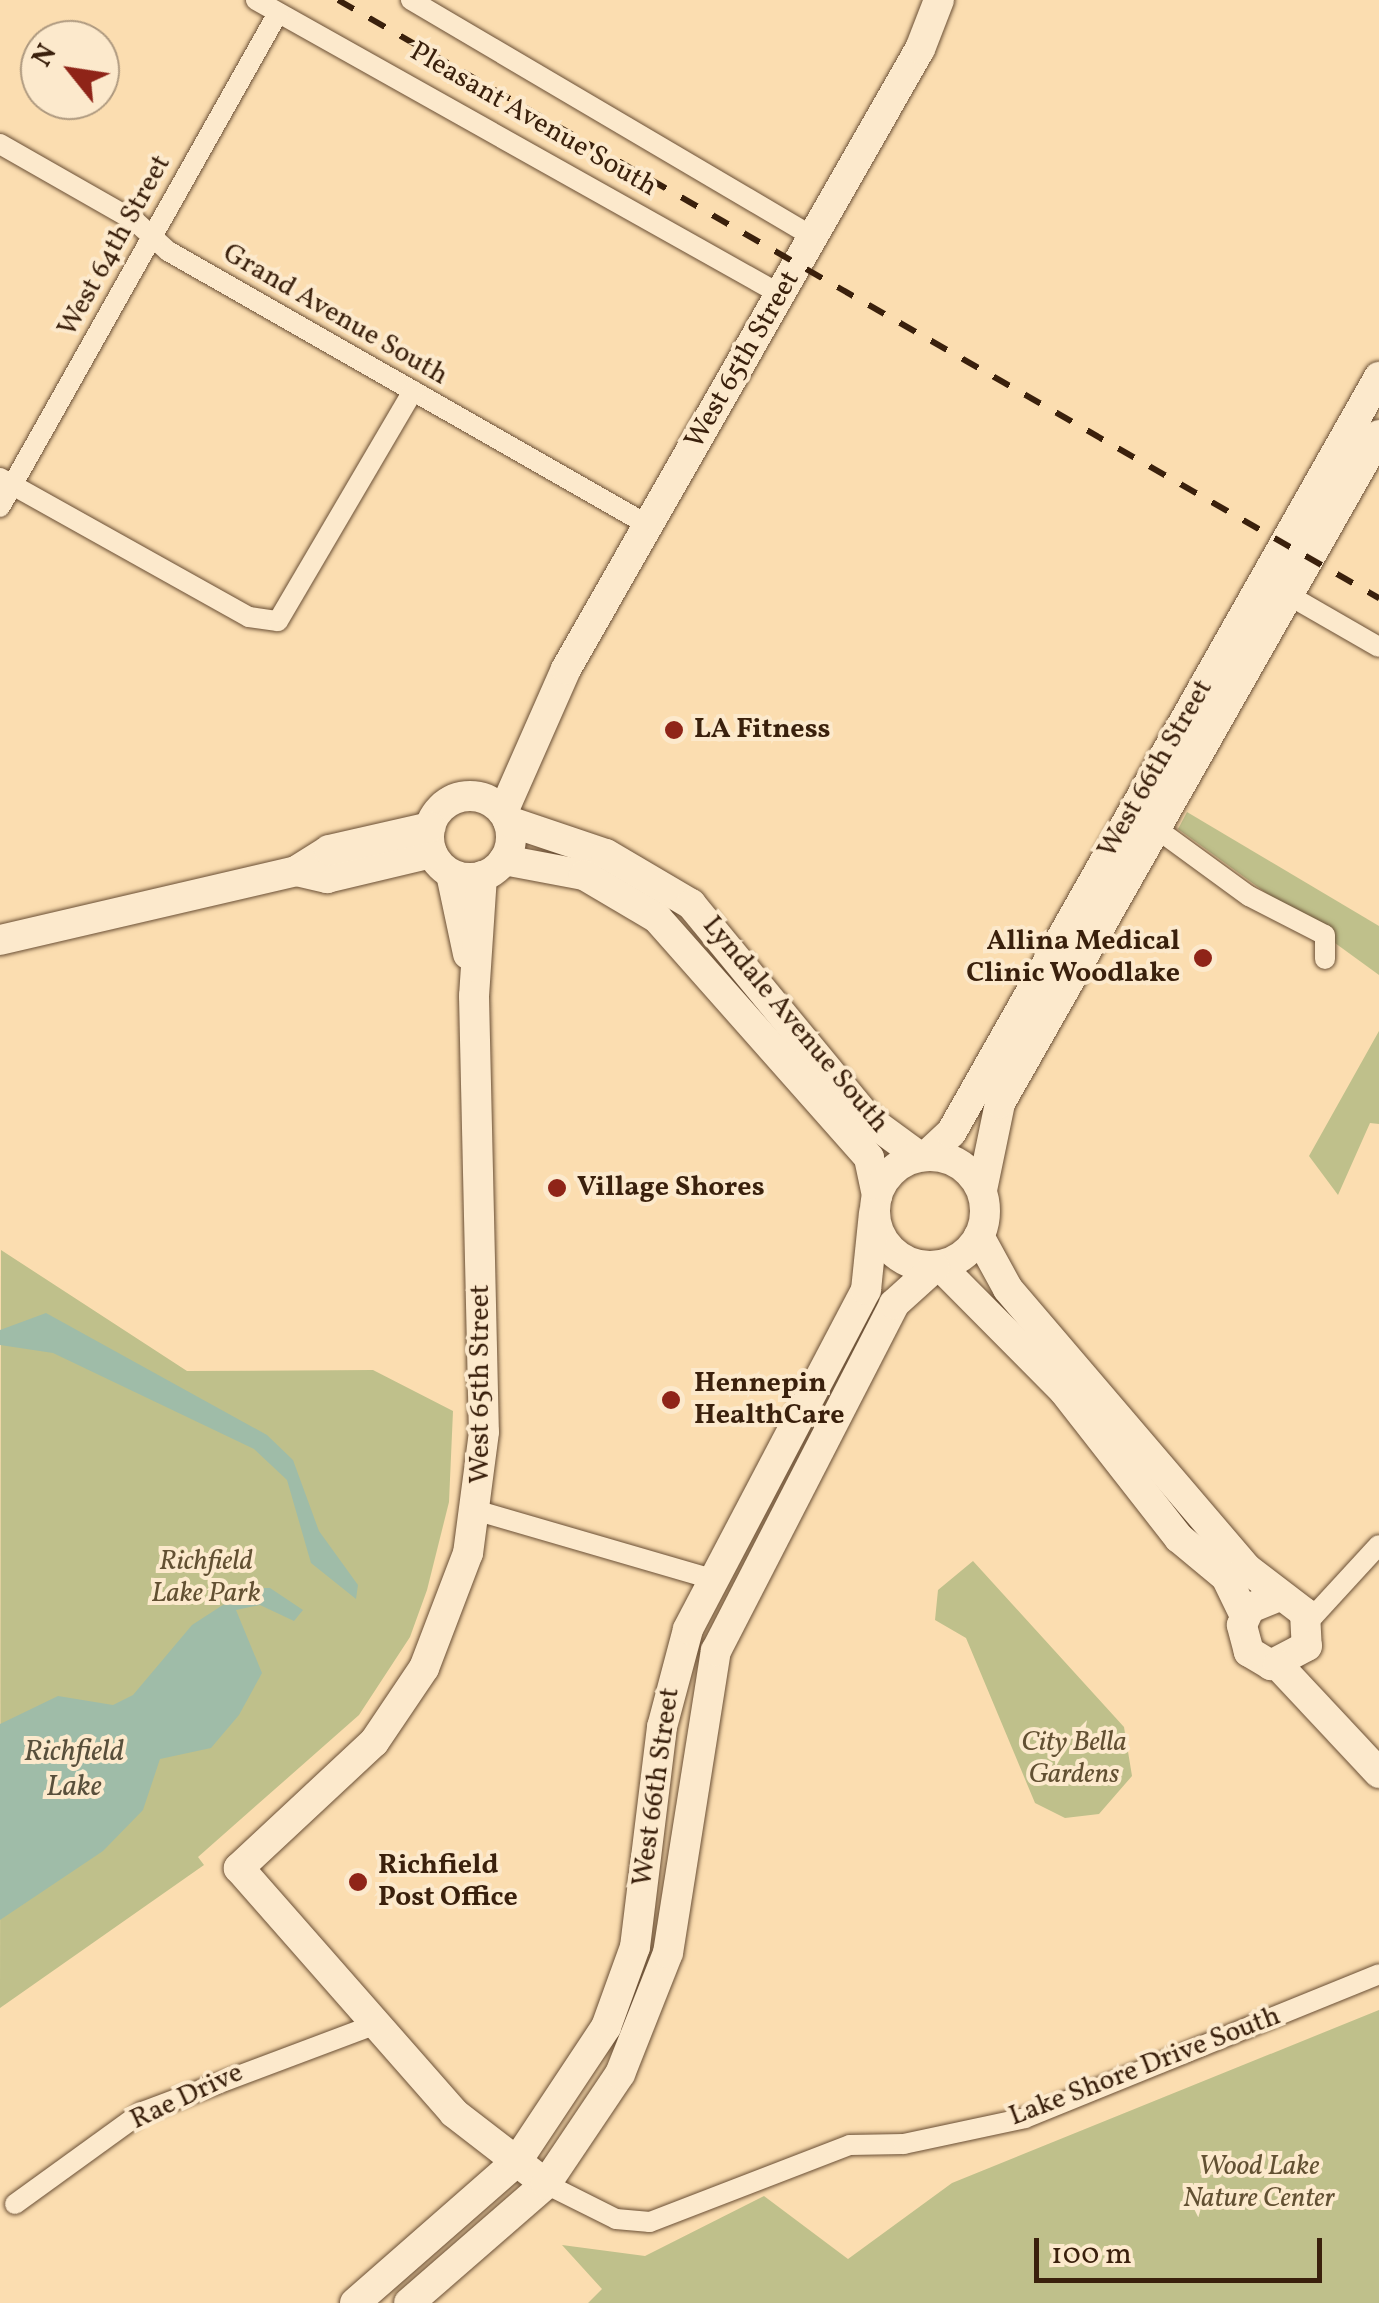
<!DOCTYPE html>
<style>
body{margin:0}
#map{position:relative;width:1379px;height:2303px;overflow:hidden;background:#fbddb0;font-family:Vollkorn,serif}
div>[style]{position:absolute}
.green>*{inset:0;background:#bfc08b}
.water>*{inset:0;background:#9fbca8}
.roads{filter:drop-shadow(0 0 2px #6a4f35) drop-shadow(0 0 2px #6a4f35)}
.street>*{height:20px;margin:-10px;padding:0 10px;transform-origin:10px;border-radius:10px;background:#fce9cc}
.secondary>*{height:30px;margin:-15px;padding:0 15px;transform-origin:15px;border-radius:15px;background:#fce9cc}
.secondary>.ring{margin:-15px;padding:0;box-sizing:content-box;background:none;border:30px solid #fce9cc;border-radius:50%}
.rail>*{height:6px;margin-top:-3px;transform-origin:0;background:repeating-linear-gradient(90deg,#3a200c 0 18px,transparent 0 36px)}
.dots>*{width:28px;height:28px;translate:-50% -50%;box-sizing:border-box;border:5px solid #fce9cc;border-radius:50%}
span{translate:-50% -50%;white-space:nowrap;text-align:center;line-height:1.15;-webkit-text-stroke:8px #fce9cc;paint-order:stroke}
.street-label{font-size:28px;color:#3a200c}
.poi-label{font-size:28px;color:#3a200c;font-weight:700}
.left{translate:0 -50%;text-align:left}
.right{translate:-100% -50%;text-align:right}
.park-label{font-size:28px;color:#625032;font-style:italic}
.water-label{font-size:30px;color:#584f3b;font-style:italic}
.north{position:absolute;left:20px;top:20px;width:100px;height:100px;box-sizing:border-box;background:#fce9cc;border:2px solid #ae997f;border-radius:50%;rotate:300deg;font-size:28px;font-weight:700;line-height:40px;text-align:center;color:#3a200c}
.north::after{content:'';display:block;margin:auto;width:35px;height:45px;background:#8f2418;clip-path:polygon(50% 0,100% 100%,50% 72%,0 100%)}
.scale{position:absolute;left:1034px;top:2238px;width:288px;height:45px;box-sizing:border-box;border:5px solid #3a200c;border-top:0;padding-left:12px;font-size:30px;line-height:35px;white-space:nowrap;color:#3a200c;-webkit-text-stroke:8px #fce9cc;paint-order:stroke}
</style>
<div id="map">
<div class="green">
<div style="clip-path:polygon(1187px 812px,1379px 926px,1379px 975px,1178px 829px)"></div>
<div style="clip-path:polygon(1379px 1031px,1379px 1124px,1370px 1123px,1338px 1195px,1309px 1156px)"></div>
<div style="clip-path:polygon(1px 1250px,187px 1371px,373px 1370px,453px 1411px,449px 1502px,427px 1590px,410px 1637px,359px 1715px,198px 1857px,204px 1865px,0 2008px)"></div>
<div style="clip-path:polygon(973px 1561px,1124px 1727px,1132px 1776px,1099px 1814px,1065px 1818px,1035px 1803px,966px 1638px,935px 1620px,938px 1590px)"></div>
<div style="clip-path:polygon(1379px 2010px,1379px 2303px,588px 2303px,602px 2289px,562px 2245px,645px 2256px,764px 2196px,848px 2259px,952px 2183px)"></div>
</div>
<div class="water">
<div style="clip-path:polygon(46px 1313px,267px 1435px,293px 1460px,319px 1531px,358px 1585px,356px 1599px,311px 1563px,287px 1480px,254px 1449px,53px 1353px,0 1345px,0 1330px)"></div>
<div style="clip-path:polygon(249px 1588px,270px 1588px,303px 1610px,294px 1621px,260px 1605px,236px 1610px,262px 1673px,239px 1715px,211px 1748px,160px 1759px,143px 1810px,103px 1851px,0 1920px,0 1724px,58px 1696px,113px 1705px,133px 1695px,192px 1625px)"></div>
</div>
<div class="roads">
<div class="street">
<div style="left:256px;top:0;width:601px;rotate:29.3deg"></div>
<div style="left:411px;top:0;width:467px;rotate:30.5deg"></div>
<div style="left:0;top:144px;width:155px;rotate:29.7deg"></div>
<div style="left:135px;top:221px;width:45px;rotate:42.3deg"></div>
<div style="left:168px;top:251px;width:553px;rotate:29.72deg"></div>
<div style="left:0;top:478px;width:285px;rotate:29.2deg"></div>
<div style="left:249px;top:617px;width:29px;rotate:8deg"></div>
<div style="left:278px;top:621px;width:267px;rotate:-59.6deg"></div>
<div style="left:0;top:507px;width:567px;rotate:-60.63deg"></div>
<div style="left:1278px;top:589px;width:116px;rotate:29.9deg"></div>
<div style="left:1146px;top:821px;width:127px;rotate:36.1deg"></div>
<div style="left:1249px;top:896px;width:85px;rotate:27.2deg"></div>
<div style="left:1325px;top:935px;width:24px;rotate:90deg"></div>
<div style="left:478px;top:1511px;width:244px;rotate:16.2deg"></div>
<div style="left:1309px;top:1621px;width:103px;rotate:-47.4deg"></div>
<div style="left:546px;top:2184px;width:78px;rotate:26.6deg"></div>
<div style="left:616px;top:2219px;width:34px;rotate:5deg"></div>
<div style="left:650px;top:2222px;width:214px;rotate:-21.1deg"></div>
<div style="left:850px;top:2145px;width:54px;rotate:-1.1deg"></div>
<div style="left:904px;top:2144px;width:124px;rotate:-12.1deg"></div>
<div style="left:1025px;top:2118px;width:382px;rotate:-22.1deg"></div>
<div style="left:15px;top:2204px;width:157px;rotate:-35.9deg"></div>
<div style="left:142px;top:2112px;width:250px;rotate:-20.6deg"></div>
</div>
<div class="secondary">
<div class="ring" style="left:429px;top:796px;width:52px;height:52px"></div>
<div style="left:503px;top:812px;width:156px;rotate:-66.2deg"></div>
<div style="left:566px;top:669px;width:714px;rotate:-60.28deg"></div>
<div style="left:920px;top:49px;width:53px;rotate:-68.8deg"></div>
<div style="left:508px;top:821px;width:103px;rotate:18.6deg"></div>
<div style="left:606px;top:854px;width:99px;rotate:30.5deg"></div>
<div style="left:691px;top:904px;width:278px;rotate:50.5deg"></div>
<div style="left:868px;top:1119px;width:64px;rotate:36.2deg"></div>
<div style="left:504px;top:860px;width:81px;rotate:10.6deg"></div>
<div style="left:584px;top:875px;width:85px;rotate:30.5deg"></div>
<div style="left:657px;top:918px;width:320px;rotate:48.5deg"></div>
<div style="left:869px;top:1158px;width:39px;rotate:78deg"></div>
<div style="left:296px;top:871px;width:32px;rotate:13deg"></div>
<div style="left:327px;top:878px;width:108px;rotate:-13.4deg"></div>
<div style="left:451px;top:874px;width:82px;rotate:78deg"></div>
<div style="left:482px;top:876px;width:120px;rotate:93.8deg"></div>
<div style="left:474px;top:996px;width:436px;rotate:88.7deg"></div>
<div style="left:484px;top:1432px;width:122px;rotate:97.5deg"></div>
<div style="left:468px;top:1553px;width:123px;rotate:110.9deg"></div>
<div style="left:424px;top:1668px;width:89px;rotate:124deg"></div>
<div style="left:374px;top:1742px;width:185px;rotate:137deg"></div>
<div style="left:239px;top:1868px;width:326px;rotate:48.7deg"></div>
<div style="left:454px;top:2113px;width:116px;rotate:37.7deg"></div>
<div style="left:0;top:940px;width:304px;rotate:-13.1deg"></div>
<div style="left:296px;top:871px;width:39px;rotate:-32deg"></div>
<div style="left:329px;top:850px;width:104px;rotate:-12.8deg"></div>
<div class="ring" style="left:875px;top:1156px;width:80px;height:80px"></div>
<div style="left:926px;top:1156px;width:34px;rotate:-43deg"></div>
<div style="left:951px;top:1133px;width:869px;rotate:-60.48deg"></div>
<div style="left:982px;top:1190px;width:89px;rotate:-78.3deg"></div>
<div style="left:1000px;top:1103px;width:768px;rotate:-60.43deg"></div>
<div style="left:979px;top:1236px;width:60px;rotate:61.3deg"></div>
<div style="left:1008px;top:1289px;width:367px;rotate:49.5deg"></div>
<div style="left:1246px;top:1568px;width:74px;rotate:37.3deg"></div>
<div style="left:1305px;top:1613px;width:33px;rotate:87deg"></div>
<div style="left:1307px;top:1646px;width:41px;rotate:152.2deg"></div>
<div style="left:1271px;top:1665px;width:26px;rotate:-149deg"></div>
<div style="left:1249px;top:1652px;width:28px;rotate:-105deg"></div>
<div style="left:1242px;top:1625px;width:19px;rotate:-65deg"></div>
<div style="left:1250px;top:1608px;width:29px;rotate:-22deg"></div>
<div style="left:940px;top:1266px;width:176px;rotate:45.2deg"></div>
<div style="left:1064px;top:1391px;width:187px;rotate:52deg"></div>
<div style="left:1179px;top:1538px;width:61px;rotate:39.7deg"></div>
<div style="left:1226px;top:1577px;width:43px;rotate:64deg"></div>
<div style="left:1278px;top:1665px;width:148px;rotate:46.9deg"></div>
<div style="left:355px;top:2303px;width:215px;rotate:-41.2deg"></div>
<div style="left:517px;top:2161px;width:161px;rotate:-56.4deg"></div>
<div style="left:606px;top:2027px;width:85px;rotate:-70.1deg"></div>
<div style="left:635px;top:1947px;width:222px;rotate:-83deg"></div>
<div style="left:662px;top:1727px;width:101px;rotate:-75.1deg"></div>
<div style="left:688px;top:1629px;width:383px;rotate:-62.3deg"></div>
<div style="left:866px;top:1290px;width:77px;rotate:-84.1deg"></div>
<div style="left:409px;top:2303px;width:181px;rotate:-41deg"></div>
<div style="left:546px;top:2184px;width:133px;rotate:-56.1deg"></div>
<div style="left:620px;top:2074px;width:130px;rotate:-68.4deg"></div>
<div style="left:668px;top:1953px;width:306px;rotate:-81deg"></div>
<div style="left:716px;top:1651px;width:390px;rotate:-62.8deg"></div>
<div style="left:894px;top:1304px;width:55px;rotate:-42.1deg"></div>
</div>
</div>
<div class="rail">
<div style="left:338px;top:0;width:1201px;rotate:29.88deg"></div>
</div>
<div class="dots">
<div style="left:674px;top:730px;background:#8f2418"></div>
<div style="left:1203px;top:958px;background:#8f2418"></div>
<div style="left:557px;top:1188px;background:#8f2418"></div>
<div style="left:671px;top:1400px;background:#8f2418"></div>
<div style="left:358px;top:1882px;background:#8f2418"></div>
</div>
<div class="street-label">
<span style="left:533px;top:120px;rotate:30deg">Pleasant Avenue South</span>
<span style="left:115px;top:246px;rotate:-61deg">West 64th Street</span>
<span style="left:335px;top:315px;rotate:30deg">Grand Avenue South</span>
<span style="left:743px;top:360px;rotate:-60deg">West 65th Street</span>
<span style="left:1156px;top:769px;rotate:-60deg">West 66th Street</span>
<span style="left:795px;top:1025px;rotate:50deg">Lyndale Avenue South</span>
<span style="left:481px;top:1384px;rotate:-90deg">West 65th Street</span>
<span style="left:657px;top:1787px;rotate:-82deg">West 66th Street</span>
<span style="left:1145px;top:2067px;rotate:-21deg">Lake Shore Drive South</span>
<span style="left:187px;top:2097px;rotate:-25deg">Rae Drive</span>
</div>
<div class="poi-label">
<span class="left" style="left:694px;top:730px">LA Fitness</span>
<span class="right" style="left:1180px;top:958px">Allina Medical<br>Clinic Woodlake</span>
<span class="left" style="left:577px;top:1188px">Village Shores</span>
<span class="left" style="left:694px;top:1400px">Hennepin<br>HealthCare</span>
<span class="left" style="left:378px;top:1882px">Richfield<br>Post Office</span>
</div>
<div class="park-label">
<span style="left:206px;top:1578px">Richfield<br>Lake Park</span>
<span style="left:1074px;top:1759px">City Bella<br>Gardens</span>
<span style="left:1259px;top:2183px">Wood Lake<br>Nature Center</span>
</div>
<div class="water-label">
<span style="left:74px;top:1769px">Richfield<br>Lake</span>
</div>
<div class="north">N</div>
<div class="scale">100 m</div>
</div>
